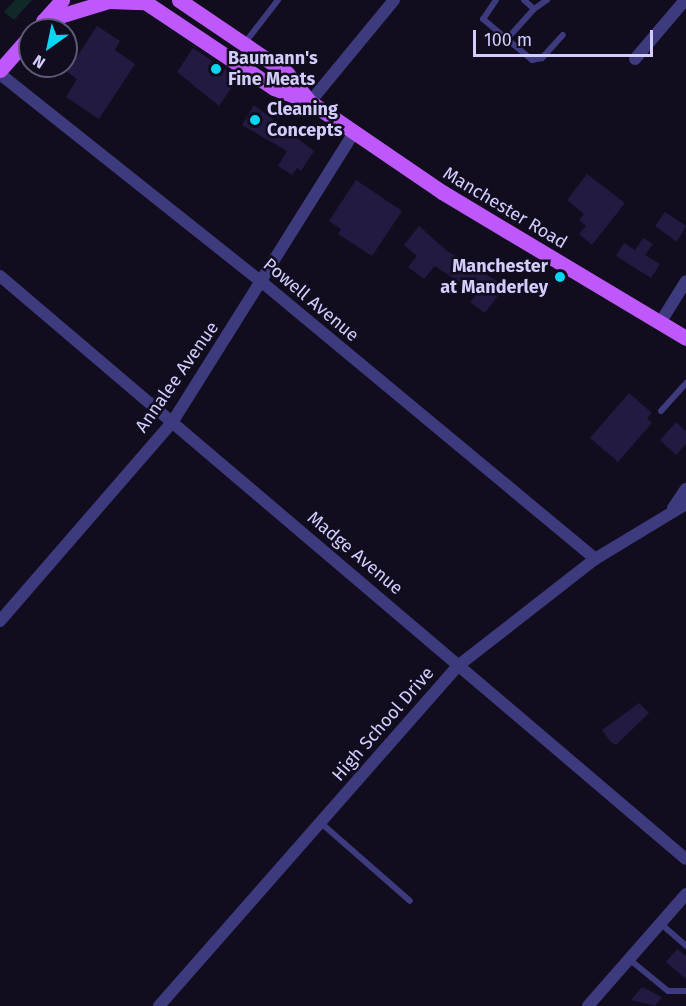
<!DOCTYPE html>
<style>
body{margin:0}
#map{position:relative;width:686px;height:1006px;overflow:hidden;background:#110d1f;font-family:"Fira Sans",sans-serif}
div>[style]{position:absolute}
.green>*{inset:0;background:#102928}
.building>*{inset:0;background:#221a40}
.lane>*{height:6px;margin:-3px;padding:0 3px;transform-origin:3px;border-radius:3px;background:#3d3a7d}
.street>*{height:12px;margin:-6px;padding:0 6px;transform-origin:6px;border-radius:6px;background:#3d3a7d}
.primary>*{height:15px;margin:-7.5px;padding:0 7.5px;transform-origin:7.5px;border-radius:7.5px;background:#bf58fa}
.dots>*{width:16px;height:16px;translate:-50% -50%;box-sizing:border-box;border:3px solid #110d1f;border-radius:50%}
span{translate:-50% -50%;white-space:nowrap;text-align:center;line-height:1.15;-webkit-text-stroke:5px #110d1f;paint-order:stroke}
.poi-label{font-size:18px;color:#d3cdfd;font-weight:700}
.left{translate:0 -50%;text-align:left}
.right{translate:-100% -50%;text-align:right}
.street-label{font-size:18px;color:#d3cdfd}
.north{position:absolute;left:18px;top:18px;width:60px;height:60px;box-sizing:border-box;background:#110d1f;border:2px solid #5f5a78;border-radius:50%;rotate:213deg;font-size:16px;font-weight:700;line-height:24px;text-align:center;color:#d3cdfd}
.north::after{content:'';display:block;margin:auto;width:21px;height:27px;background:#08d5ef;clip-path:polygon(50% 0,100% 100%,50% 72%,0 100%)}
.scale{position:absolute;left:473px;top:30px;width:180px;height:27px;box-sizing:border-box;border:3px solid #d3cdfd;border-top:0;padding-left:8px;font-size:18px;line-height:21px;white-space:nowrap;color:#d3cdfd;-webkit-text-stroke:4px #110d1f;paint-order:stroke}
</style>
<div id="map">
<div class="green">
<div style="clip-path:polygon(15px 0,32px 0,14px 20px,4px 12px)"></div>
</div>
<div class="building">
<div style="clip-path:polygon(97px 26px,120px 41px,115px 50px,135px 64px,99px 119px,66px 97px,77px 79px,67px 72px)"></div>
<div style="clip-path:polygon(193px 48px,238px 78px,219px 106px,177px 72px)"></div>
<div style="clip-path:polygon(254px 105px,314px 151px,301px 171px,297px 168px,292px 175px,278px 166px,287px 151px,242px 125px)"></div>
<div style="clip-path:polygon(587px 174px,625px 203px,592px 245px,579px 234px,586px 226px,579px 220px,584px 214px,567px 200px)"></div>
<div style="clip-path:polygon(356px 180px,402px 211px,372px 256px,338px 234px,341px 229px,329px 221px)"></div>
<div style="clip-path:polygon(665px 212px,686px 226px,677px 242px,655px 226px)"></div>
<div style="clip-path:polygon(419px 226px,447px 251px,505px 286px,485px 313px,470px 302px,477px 294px,435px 266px,424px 279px,408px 267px,417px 256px,404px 245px)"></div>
<div style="clip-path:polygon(643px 238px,653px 244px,645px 255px,660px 264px,651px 278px,616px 256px,624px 243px,635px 250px)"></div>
<div style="clip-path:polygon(629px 393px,652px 413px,647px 418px,652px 423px,618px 462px,590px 438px)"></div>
<div style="clip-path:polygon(676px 422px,686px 431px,686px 444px,676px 455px,660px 440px)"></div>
<div style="clip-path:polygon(639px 703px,649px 713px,616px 745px,611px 742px,602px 730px)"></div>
<div style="clip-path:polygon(677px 949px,686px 956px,686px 979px,666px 962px)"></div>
<div style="clip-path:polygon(642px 987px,662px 997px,655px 1006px,631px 1000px)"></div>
</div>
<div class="lane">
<div style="left:496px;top:0;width:23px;rotate:124deg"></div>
<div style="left:483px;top:19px;width:64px;rotate:39.9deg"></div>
<div style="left:532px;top:60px;width:10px;rotate:-11deg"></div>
<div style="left:542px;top:58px;width:31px;rotate:-48deg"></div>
<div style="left:524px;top:0;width:13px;rotate:42deg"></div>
<div style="left:534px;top:9px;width:16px;rotate:-35deg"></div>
<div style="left:507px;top:39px;width:40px;rotate:-48deg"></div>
<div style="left:244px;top:44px;width:56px;rotate:-52.3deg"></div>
<div style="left:661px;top:411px;width:38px;rotate:-48deg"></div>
<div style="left:321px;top:823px;width:118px;rotate:41.2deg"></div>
<div style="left:660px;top:923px;width:35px;rotate:41deg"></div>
<div style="left:629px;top:959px;width:50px;rotate:39.4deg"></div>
<div style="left:668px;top:991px;width:18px"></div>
</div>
<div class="street">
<div style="left:635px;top:59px;width:77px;rotate:-49.7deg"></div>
<div style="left:0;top:74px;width:336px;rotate:38.5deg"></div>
<div style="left:263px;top:283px;width:432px;rotate:39.7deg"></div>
<div style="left:310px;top:102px;width:132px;rotate:-50.5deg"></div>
<div style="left:0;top:276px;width:900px;rotate:40.36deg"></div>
<div style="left:660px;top:323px;width:49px;rotate:-58.2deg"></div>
<div style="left:673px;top:508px;width:23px;rotate:-56deg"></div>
<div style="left:0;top:621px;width:264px;rotate:-49.1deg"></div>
<div style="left:173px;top:421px;width:341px;rotate:-57.9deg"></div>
<div style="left:159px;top:1006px;width:454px;rotate:-48.7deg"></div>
<div style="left:459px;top:665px;width:172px;rotate:-37.9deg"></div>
<div style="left:595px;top:559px;width:106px;rotate:-31.1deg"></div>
<div style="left:588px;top:1006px;width:149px;rotate:-48.8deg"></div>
</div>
<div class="primary">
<div style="left:142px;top:0;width:159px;rotate:33.7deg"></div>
<div style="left:274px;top:88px;width:39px;rotate:21deg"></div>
<div style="left:310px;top:102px;width:160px;rotate:34.3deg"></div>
<div style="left:442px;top:192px;width:284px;rotate:30.9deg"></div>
<div style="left:179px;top:0;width:130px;rotate:34.1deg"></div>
<div style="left:287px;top:73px;width:37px;rotate:52deg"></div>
<div style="left:44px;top:20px;width:27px;rotate:-48deg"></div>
<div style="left:43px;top:21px;width:69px;rotate:-16.9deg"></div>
<div style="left:109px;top:1px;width:35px;rotate:2deg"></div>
<div style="left:0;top:70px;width:45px;rotate:-48.6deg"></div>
</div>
<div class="dots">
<div style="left:216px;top:69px;background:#08d5ef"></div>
<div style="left:255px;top:120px;background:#08d5ef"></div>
<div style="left:560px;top:277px;background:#08d5ef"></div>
</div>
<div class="poi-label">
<span class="left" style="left:228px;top:69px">Baumann's<br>Fine Meats</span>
<span class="left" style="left:267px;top:120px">Cleaning<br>Concepts</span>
<span class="right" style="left:548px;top:277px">Manchester<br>at Manderley</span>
</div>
<div class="street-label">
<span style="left:505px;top:208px;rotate:31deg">Manchester Road</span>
<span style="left:311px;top:300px;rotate:40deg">Powell Avenue</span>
<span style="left:177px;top:377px;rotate:-55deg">Annalee Avenue</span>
<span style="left:355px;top:553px;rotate:40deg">Madge Avenue</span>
<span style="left:383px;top:724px;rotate:-49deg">High School Drive</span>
</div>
<div class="north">N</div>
<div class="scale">100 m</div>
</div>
